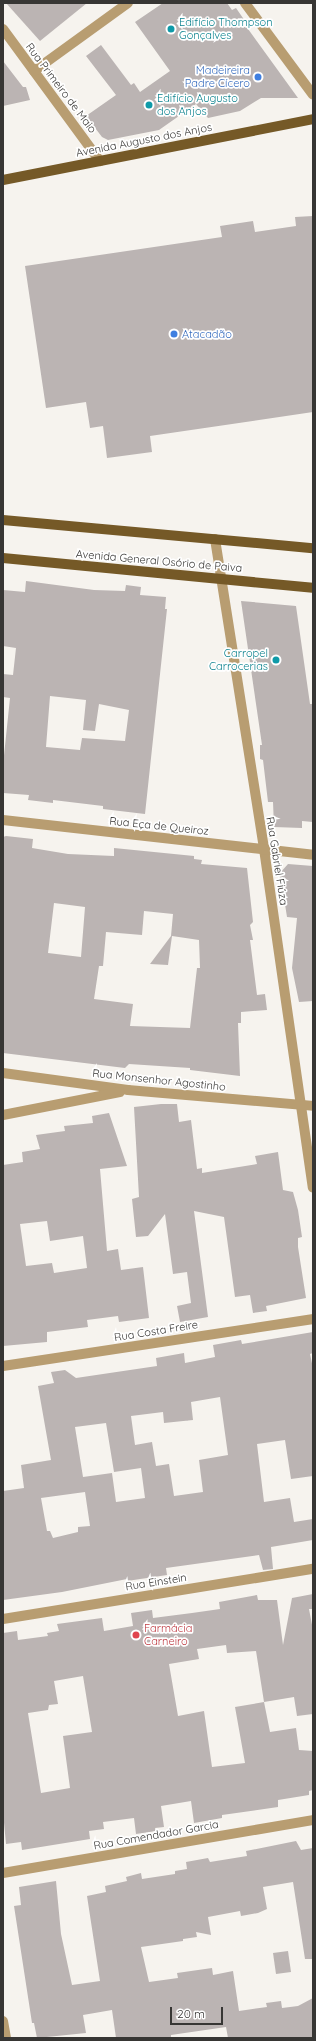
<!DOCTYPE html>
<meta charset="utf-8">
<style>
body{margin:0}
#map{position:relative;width:316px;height:2041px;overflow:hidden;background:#f6f3ee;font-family:Quicksand,sans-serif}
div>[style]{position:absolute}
.building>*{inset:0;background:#bbb4b3}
.minor>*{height:10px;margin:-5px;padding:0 5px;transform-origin:5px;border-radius:5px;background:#b89d71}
.major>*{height:10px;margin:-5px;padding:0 5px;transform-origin:5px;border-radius:5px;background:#755927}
.dots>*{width:11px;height:11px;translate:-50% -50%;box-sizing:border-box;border:2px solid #fff;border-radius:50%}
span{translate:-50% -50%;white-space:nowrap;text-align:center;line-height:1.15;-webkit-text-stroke:3.5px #fff;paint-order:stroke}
.culture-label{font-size:11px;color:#0d838f}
.left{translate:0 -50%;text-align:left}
.right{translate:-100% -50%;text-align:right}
.shop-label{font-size:11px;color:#366cbe}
.street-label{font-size:11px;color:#373634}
.health-label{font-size:11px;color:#be3a42}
.frame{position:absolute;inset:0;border:4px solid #373634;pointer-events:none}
.scale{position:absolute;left:170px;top:2007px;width:53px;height:18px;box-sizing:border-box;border:2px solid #373634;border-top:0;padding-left:5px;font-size:12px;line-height:14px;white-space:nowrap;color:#373634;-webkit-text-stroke:3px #fff;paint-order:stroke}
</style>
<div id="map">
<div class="building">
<div style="clip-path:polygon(6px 3px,87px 3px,40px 41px)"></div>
<div style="clip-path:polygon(163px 3px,227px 3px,232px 10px,236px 8px,245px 21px,243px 22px,298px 98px,261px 98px,240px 111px,208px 118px,196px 104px,159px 130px,108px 140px,102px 137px,86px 116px,116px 95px,86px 56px,101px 45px,131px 85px,134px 83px,140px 92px,170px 71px,135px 22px)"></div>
<div style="clip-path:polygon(3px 61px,23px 87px,26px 87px,30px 100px,3px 106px)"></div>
<div style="clip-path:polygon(313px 216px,313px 412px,150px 436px,152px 452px,107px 458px,103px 426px,90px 428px,86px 402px,46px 408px,25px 266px,222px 237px,220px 226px,253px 221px,255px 232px,296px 226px,295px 217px)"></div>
<div style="clip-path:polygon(evenodd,26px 581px,94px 590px,125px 591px,126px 585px,141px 587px,140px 595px,166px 597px,165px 609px,167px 609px,145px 814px,103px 809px,103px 806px,53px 800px,53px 803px,28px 800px,29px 795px,3px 793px,3px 765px,10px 698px,3px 697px,3px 674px,13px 675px,16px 648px,3px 646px,3px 590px,25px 592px,26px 581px,50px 696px,86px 700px,83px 730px,95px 731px,99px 704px,129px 710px,125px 741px,82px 738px,80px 750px,46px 747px,50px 696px)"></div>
<div style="clip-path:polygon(241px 601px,296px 606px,310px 704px,313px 704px,313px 822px,302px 821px,302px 828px,274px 827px,273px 802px,268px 802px,263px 760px,260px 759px,260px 745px,262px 745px)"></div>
<div style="clip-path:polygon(evenodd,6px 836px,33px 839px,32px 848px,68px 854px,114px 856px,114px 848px,194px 856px,194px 859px,202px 860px,201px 864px,247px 868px,253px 922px,250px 925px,253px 940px,250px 940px,257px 995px,265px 994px,267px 1010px,241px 1012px,241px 1023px,238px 1023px,240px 1076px,190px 1070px,190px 1068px,129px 1064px,125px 1068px,3px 1053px,3px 837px,6px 836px,54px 903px,85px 907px,81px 957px,48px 953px,54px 903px,6px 836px,144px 911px,173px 914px,171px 936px,150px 964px,168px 965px,172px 936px,199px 940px,200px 968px,197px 968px,190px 1028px,130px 1026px,133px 1004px,94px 999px,99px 966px,103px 966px,106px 932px,142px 935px,144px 911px)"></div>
<div style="clip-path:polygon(288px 864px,313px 866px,313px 1001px,299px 1002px,292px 968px,297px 918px,287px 917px,280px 873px)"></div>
<div style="clip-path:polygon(161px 1104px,177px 1104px,179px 1122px,191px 1120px,197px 1169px,202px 1168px,202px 1173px,257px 1164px,255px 1156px,278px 1152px,283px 1190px,293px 1192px,298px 1210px,302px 1237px,298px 1238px,298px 1247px,306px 1298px,266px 1306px,267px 1311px,253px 1313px,250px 1295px,235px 1297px,224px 1217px,194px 1211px,208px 1317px,180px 1322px,177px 1306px,191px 1303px,187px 1272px,173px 1274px,165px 1214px,148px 1236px,136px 1237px,132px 1199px,139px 1197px,134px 1107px)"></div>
<div style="clip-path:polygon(evenodd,109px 1113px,127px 1166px,100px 1169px,107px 1251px,118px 1249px,121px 1270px,143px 1267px,149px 1318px,119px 1322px,118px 1316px,87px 1320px,88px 1327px,47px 1332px,47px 1342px,3px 1346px,3px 1165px,23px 1162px,22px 1152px,40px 1149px,36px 1135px,65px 1131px,64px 1126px,93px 1123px,92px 1116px,109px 1113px,47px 1221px,50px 1241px,83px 1236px,87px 1268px,54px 1273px,52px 1263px,26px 1266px,20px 1224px,47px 1221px)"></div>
<div style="clip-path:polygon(evenodd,313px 1332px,313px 1353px,310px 1354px,313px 1368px,313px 1476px,291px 1479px,285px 1440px,257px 1444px,264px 1502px,290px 1498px,294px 1522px,313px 1519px,313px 1540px,271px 1547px,273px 1569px,263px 1570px,259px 1555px,166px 1568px,167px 1575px,127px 1581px,127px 1579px,62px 1592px,3px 1600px,3px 1491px,24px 1488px,21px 1465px,51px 1460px,38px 1386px,54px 1383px,51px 1372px,65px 1370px,76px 1378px,157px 1366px,156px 1358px,184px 1353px,185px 1363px,215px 1357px,213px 1345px,241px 1340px,242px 1344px,313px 1332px,220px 1397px,228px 1455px,199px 1460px,203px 1492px,174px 1496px,169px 1464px,156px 1466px,152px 1442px,135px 1445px,131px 1416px,163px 1412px,164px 1423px,193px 1420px,191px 1402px,220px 1397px,313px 1332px,106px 1423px,114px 1472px,141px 1468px,145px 1498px,116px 1502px,112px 1473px,83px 1477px,75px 1427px,106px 1423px,313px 1332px,85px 1492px,90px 1526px,78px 1527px,78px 1532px,53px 1538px,50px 1531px,47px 1531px,41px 1498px,85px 1492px)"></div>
<div style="clip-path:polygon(evenodd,313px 1594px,313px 1609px,309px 1609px,313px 1630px,313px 1714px,297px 1716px,294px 1697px,264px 1702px,256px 1651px,227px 1653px,226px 1645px,197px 1649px,199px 1659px,169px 1664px,178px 1716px,204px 1711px,212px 1767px,245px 1763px,235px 1707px,264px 1702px,270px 1732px,296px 1728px,299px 1750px,313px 1751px,313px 1790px,309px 1791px,309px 1795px,278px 1800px,278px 1807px,222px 1815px,222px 1818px,194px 1823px,191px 1801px,161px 1806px,164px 1827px,155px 1828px,156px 1831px,136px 1834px,134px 1818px,103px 1822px,104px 1829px,89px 1831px,90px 1839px,22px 1850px,21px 1842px,6px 1844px,3px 1812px,3px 1633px,17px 1631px,18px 1640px,48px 1636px,47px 1633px,59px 1631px,57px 1624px,102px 1618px,104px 1631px,133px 1626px,131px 1613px,152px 1610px,153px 1618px,192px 1613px,220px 1609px,219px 1602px,257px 1595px,258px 1600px,277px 1600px,283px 1645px,292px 1598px,313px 1594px,83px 1676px,92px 1732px,63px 1736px,70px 1788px,41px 1793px,28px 1713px,48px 1710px,49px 1705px,58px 1704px,54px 1681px,83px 1676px)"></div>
<div style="clip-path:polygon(296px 1841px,301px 1850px,313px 1848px,313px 1959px,305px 1959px,293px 1882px,263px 1887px,267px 1909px,258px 1913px,241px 1916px,240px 1911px,208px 1917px,211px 1935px,196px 1932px,197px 1937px,183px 1939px,183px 1941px,141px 1947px,149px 1982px,178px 1978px,177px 1973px,212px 1968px,213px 1975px,233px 1971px,239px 2011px,267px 2007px,266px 2003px,281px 2001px,282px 2008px,298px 2006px,313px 1998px,313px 2038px,228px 2038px,226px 2027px,171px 2035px,171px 2038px,116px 2038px,112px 2010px,83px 2015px,86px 2033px,37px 2038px,34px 2023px,32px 2023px,14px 1906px,21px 1905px,19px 1887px,56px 1881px,61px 1934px,72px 1985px,100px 1981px,87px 1896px,106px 1892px,105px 1886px,127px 1881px,126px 1877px,141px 1873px,142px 1879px,175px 1874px,175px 1871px,187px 1869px,186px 1862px,208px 1858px,210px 1862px,247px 1856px,246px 1851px)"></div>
<div style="clip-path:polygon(288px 1951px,291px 1972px,276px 1974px,273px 1953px)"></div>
</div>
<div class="minor">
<div style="left:245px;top:3px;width:114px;rotate:53.5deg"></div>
<div style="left:3px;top:29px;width:164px;rotate:53.7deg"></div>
<div style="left:34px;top:71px;width:116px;rotate:-35.9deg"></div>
<div style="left:215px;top:539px;width:314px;rotate:81deg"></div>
<div style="left:264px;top:849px;width:342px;rotate:81.8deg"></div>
<div style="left:3px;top:820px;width:312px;rotate:6.4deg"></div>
<div style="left:3px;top:1073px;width:126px;rotate:7.7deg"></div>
<div style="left:128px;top:1090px;width:186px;rotate:4.9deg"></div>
<div style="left:3px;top:1115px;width:119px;rotate:-11.1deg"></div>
<div style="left:3px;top:1366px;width:314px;rotate:-8.6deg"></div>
<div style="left:3px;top:1619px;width:314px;rotate:-9.2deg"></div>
<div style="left:3px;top:1873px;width:314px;rotate:-9.7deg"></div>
<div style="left:3px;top:2021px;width:17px;rotate:80deg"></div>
</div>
<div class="major">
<div style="left:3px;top:180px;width:316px;rotate:-11.1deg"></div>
<div style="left:3px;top:520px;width:311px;rotate:5.2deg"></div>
<div style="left:3px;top:558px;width:311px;rotate:5.5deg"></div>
</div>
<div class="dots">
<div style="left:171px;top:29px;background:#0f9aa8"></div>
<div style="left:258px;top:77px;background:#3f7fe0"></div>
<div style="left:149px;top:105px;background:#0f9aa8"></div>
<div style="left:174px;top:334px;background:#3f7fe0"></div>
<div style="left:276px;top:660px;background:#0f9aa8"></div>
<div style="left:136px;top:1635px;background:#e0444e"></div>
</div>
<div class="culture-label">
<span class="left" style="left:179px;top:29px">Edifício Thompson<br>Gonçalves</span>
<span class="left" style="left:157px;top:105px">Edifício Augusto<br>dos Anjos</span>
<span class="right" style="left:268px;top:660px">Carropel<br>Carrocerias</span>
</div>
<div class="shop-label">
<span class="right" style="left:250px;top:77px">Madeireira<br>Padre Cícero</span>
<span class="left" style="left:182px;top:334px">Atacadão</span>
</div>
<div class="street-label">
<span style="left:61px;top:88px;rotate:53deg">Rua Primeiro de Maio</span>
<span style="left:144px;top:140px;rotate:-11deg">Avenida Augusto dos Anjos</span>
<span style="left:159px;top:561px;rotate:5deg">Avenida General Osório de Paiva</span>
<span style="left:159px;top:826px;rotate:6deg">Rua Eça de Queiroz</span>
<span style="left:277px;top:861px;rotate:81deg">Rua Gabriel Fiúza</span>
<span style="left:159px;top:1080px;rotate:6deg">Rua Monsenhor Agostinho</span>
<span style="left:156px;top:1331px;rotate:-9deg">Rua Costa Freire</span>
<span style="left:156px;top:1582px;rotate:-9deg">Rua Einstein</span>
<span style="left:156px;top:1835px;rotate:-10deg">Rua Comendador Garcia</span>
</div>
<div class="health-label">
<span class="left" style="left:144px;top:1635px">Farmácia<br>Carneiro</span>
</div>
<div class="frame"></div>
<div class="scale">20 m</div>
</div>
